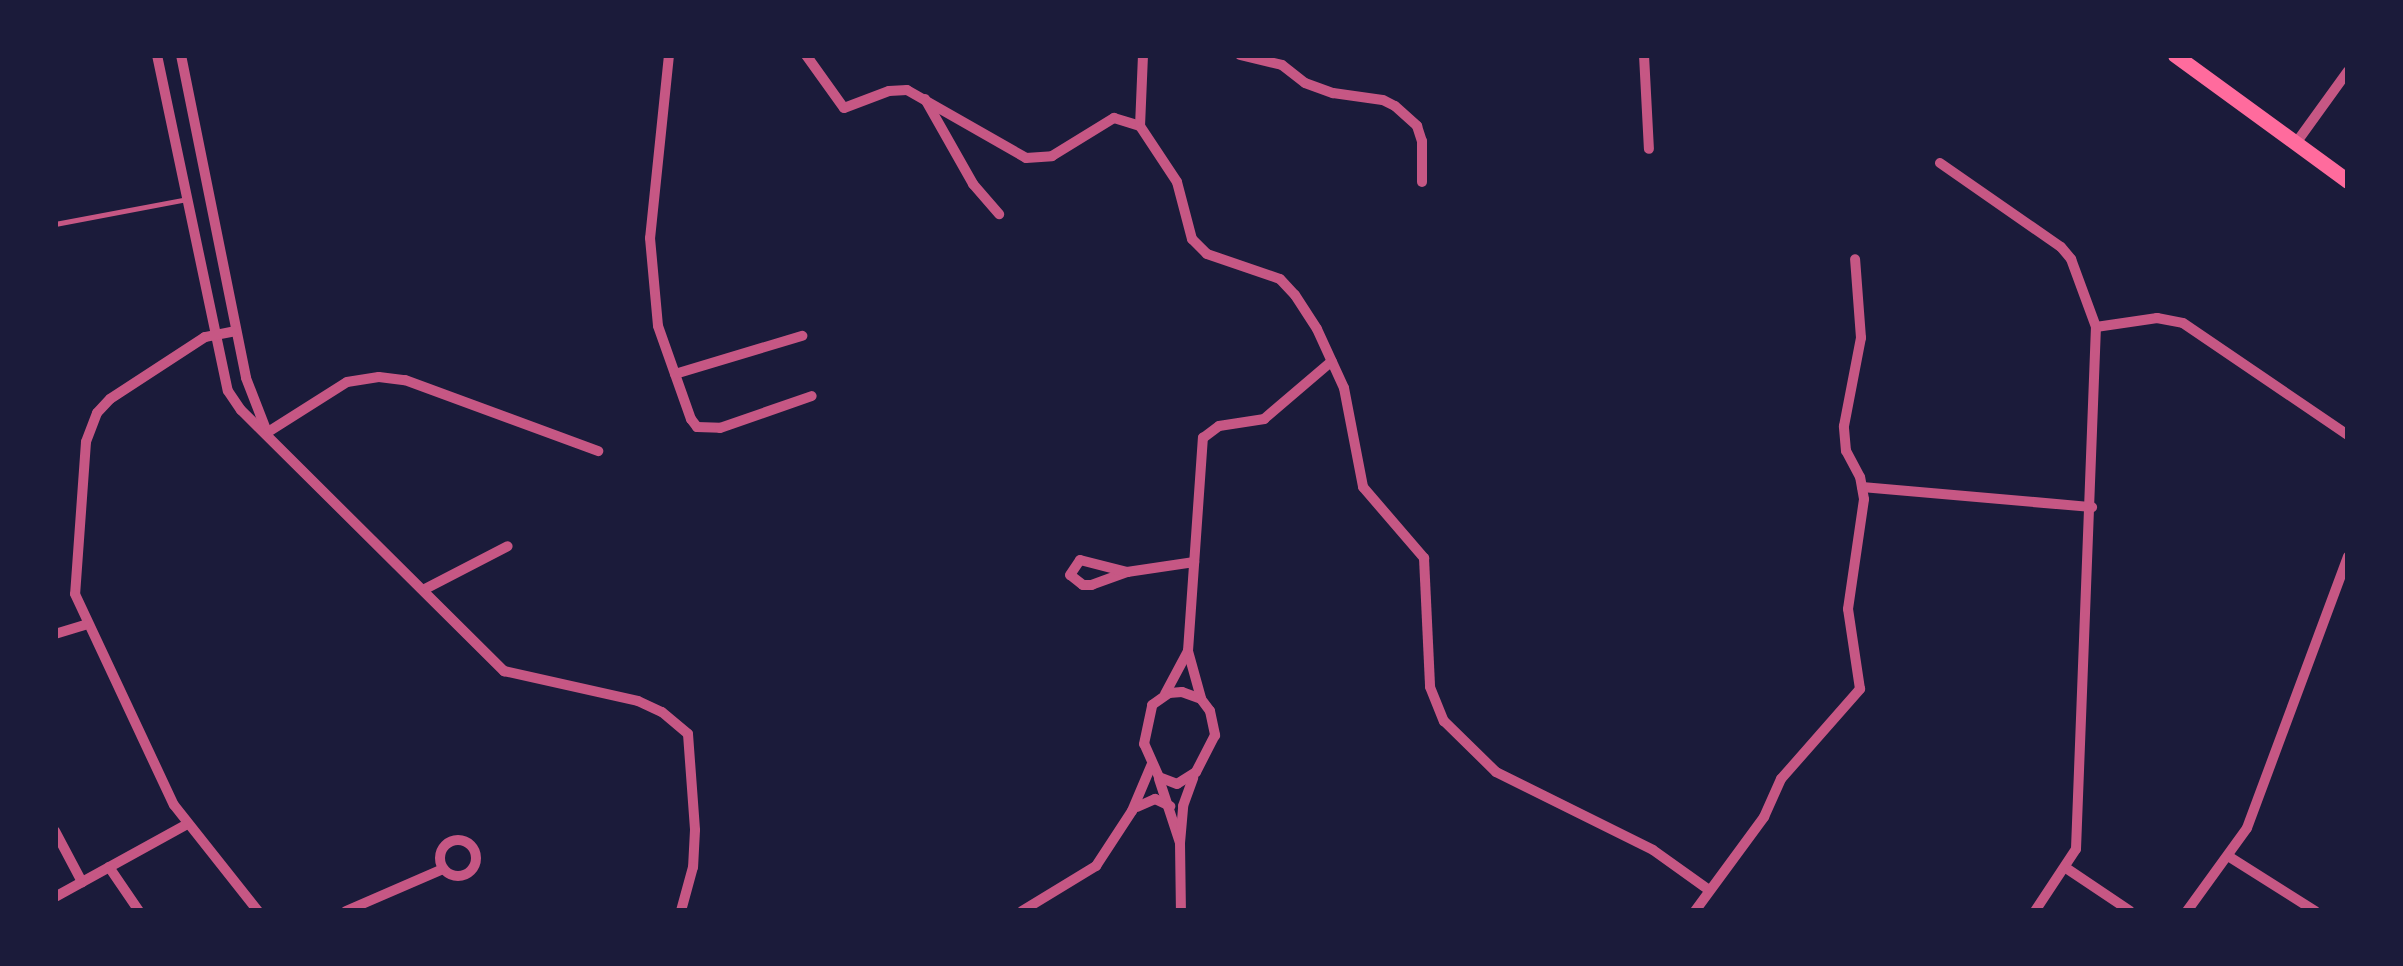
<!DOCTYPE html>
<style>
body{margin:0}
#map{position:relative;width:2403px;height:966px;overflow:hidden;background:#1b1b3a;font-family:Figtree,sans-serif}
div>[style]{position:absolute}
.service>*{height:5px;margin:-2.5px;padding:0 2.5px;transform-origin:2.5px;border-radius:2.5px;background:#c65784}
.minor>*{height:10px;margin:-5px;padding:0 5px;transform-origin:5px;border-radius:5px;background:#c65784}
.minor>.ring{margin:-5px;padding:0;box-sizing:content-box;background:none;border:10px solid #c65784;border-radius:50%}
.secondary>*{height:15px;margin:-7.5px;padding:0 7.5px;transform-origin:7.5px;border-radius:7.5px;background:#ff6b9d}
span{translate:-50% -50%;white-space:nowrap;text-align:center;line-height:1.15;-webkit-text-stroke:8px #1b1b3a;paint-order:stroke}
.frame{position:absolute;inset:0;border:58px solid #1b1b3a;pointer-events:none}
</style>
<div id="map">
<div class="service">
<div style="left:55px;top:224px;width:134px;rotate:-10.7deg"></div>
</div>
<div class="minor">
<div style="left:157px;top:55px;width:343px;rotate:78.1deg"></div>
<div style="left:228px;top:391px;width:23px;rotate:56deg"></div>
<div style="left:241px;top:410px;width:371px;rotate:44.8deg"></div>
<div style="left:504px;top:671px;width:137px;rotate:12.6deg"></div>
<div style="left:638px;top:701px;width:26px;rotate:25deg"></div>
<div style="left:662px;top:712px;width:34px;rotate:40deg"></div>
<div style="left:688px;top:734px;width:96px;rotate:85.8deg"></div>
<div style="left:695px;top:830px;width:37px;rotate:93deg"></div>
<div style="left:693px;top:867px;width:46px;rotate:105.3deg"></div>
<div style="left:181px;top:55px;width:329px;rotate:78.6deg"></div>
<div style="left:246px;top:378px;width:53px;rotate:68.8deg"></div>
<div style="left:669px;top:55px;width:184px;rotate:95.9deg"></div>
<div style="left:650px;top:238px;width:88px;rotate:84.8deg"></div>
<div style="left:658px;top:326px;width:99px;rotate:70.5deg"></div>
<div style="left:691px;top:419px;width:10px;rotate:53deg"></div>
<div style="left:697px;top:427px;width:23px;rotate:2deg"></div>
<div style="left:720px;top:428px;width:97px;rotate:-19.2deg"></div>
<div style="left:806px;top:55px;width:65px;rotate:54.4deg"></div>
<div style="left:844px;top:108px;width:48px;rotate:-20.7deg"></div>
<div style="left:889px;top:91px;width:18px;rotate:-3deg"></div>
<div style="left:907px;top:90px;width:137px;rotate:29.7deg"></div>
<div style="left:1026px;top:158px;width:26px;rotate:-4deg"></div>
<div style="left:1052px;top:156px;width:73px;rotate:-31.5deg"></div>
<div style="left:1114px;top:118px;width:27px;rotate:17deg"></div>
<div style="left:1143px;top:55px;width:71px;rotate:92.4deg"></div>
<div style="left:1140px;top:126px;width:67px;rotate:56.5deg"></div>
<div style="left:1177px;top:182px;width:59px;rotate:75.3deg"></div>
<div style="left:1192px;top:239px;width:21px;rotate:45deg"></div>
<div style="left:1207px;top:254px;width:77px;rotate:18.9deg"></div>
<div style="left:1280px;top:279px;width:22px;rotate:47deg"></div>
<div style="left:1295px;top:295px;width:40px;rotate:57.1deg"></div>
<div style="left:1317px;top:329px;width:65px;rotate:65.4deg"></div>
<div style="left:1344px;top:388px;width:101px;rotate:79.1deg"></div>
<div style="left:1363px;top:487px;width:94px;rotate:49.3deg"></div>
<div style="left:1424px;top:558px;width:129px;rotate:87.3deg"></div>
<div style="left:1430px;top:687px;width:37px;rotate:68deg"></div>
<div style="left:1444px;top:721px;width:73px;rotate:44.4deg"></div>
<div style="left:1496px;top:772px;width:175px;rotate:26.4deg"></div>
<div style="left:1653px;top:850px;width:69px;rotate:35.5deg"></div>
<div style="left:1240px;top:55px;width:43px;rotate:13.4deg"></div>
<div style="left:1282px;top:65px;width:29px;rotate:38deg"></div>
<div style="left:1305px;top:83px;width:30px;rotate:20deg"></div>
<div style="left:1333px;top:93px;width:50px;rotate:8deg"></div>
<div style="left:1383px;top:100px;width:13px;rotate:27deg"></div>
<div style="left:1395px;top:106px;width:30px;rotate:42deg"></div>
<div style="left:1417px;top:126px;width:16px;rotate:72deg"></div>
<div style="left:1422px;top:141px;width:41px;rotate:90deg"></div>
<div style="left:1644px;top:55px;width:94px;rotate:87deg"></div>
<div style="left:925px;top:99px;width:98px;rotate:60.5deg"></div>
<div style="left:973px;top:184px;width:40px;rotate:49deg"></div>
<div style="left:2296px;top:143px;width:89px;rotate:-54.2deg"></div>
<div style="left:1940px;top:163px;width:147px;rotate:34.8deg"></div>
<div style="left:2061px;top:247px;width:16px;rotate:50deg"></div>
<div style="left:2071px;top:259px;width:72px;rotate:69.8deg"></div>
<div style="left:2096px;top:327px;width:62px;rotate:-8.4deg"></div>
<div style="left:2157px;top:318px;width:26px;rotate:11deg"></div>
<div style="left:2183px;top:323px;width:199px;rotate:34.2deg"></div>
<div style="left:236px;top:331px;width:32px;rotate:169deg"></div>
<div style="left:205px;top:337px;width:113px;rotate:146.9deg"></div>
<div style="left:110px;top:399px;width:19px;rotate:133deg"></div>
<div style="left:97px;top:413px;width:31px;rotate:111deg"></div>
<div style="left:86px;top:442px;width:152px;rotate:94.1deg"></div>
<div style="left:75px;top:594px;width:233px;rotate:64.9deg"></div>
<div style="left:174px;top:805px;width:135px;rotate:51.6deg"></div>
<div style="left:675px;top:374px;width:133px;rotate:-16.7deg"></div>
<div style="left:268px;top:432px;width:93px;rotate:-32.3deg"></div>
<div style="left:347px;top:382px;width:32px;rotate:-9deg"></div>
<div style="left:379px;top:377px;width:26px;rotate:7deg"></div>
<div style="left:405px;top:380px;width:206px;rotate:20.2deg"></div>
<div style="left:1862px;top:487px;width:231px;rotate:5deg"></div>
<div style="left:1127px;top:572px;width:37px;rotate:160deg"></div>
<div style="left:1092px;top:585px;width:9px;rotate:180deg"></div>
<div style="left:1083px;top:585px;width:16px;rotate:-142deg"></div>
<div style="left:1070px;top:575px;width:18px;rotate:-56deg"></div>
<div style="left:1080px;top:560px;width:49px;rotate:14.3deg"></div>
<div style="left:1127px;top:572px;width:68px;rotate:-8.5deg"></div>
<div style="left:425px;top:589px;width:93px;rotate:-27.4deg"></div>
<div style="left:55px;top:634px;width:31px;rotate:-17deg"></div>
<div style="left:1188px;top:651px;width:214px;rotate:-86deg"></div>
<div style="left:1203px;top:438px;width:20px;rotate:-37deg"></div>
<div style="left:1219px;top:426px;width:46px;rotate:-8.8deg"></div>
<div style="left:1264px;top:419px;width:89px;rotate:-40.5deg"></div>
<div style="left:1182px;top:692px;width:20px;rotate:20deg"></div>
<div style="left:1201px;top:699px;width:15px;rotate:53deg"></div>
<div style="left:1210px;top:711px;width:25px;rotate:78deg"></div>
<div style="left:1215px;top:735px;width:42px;rotate:117.2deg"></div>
<div style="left:1196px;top:772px;width:22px;rotate:148deg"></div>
<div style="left:1177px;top:784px;width:19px;rotate:-159deg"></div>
<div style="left:1159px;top:777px;width:36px;rotate:-114deg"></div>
<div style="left:1144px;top:744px;width:40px;rotate:-78deg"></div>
<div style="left:1152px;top:705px;width:21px;rotate:-35deg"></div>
<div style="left:1169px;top:693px;width:13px;rotate:-4deg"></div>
<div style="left:1165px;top:694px;width:49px;rotate:-61.9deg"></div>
<div style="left:1188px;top:651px;width:49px;rotate:74.5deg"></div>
<div style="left:1159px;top:779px;width:67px;rotate:71.8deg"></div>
<div style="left:1180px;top:843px;width:37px;rotate:-85deg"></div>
<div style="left:1183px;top:806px;width:30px;rotate:-70deg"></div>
<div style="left:1137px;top:807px;width:20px;rotate:-24deg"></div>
<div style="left:1155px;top:799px;width:17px;rotate:25deg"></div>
<div style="left:55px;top:831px;width:58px;rotate:62.1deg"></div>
<div class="ring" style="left:440px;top:840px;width:26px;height:26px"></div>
<div style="left:1180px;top:843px;width:68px;rotate:89.2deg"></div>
<div style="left:2228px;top:856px;width:103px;rotate:32.3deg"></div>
<div style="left:109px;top:867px;width:53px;rotate:55.7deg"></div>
<div style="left:2066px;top:868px;width:77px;rotate:33.9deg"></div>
<div style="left:55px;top:897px;width:151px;rotate:-28.9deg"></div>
<div style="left:346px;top:911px;width:106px;rotate:-23.4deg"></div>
<div style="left:1022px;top:911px;width:87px;rotate:-31.3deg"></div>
<div style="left:1096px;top:866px;width:66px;rotate:-56.8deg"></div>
<div style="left:1132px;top:811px;width:49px;rotate:-67.1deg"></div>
<div style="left:1695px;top:911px;width:117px;rotate:-53.7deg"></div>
<div style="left:1764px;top:817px;width:42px;rotate:-65.9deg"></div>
<div style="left:1781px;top:779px;width:120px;rotate:-48.7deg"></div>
<div style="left:1860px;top:689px;width:81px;rotate:-98.5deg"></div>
<div style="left:1848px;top:609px;width:111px;rotate:-81.7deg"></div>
<div style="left:1864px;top:499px;width:22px;rotate:-100deg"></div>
<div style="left:1860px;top:477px;width:30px;rotate:-118deg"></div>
<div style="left:1846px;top:451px;width:25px;rotate:-95deg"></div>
<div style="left:1844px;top:426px;width:90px;rotate:-79.1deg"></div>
<div style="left:1861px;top:338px;width:79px;rotate:-94.3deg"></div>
<div style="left:2035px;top:911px;width:74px;rotate:-56.5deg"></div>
<div style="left:2076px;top:849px;width:522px;rotate:-87.81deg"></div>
<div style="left:2187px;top:911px;width:102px;rotate:-54.1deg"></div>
<div style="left:2247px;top:828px;width:290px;rotate:-69.6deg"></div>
</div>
<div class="secondary">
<div style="left:2175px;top:55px;width:214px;rotate:36.1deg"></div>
</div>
<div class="frame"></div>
</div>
